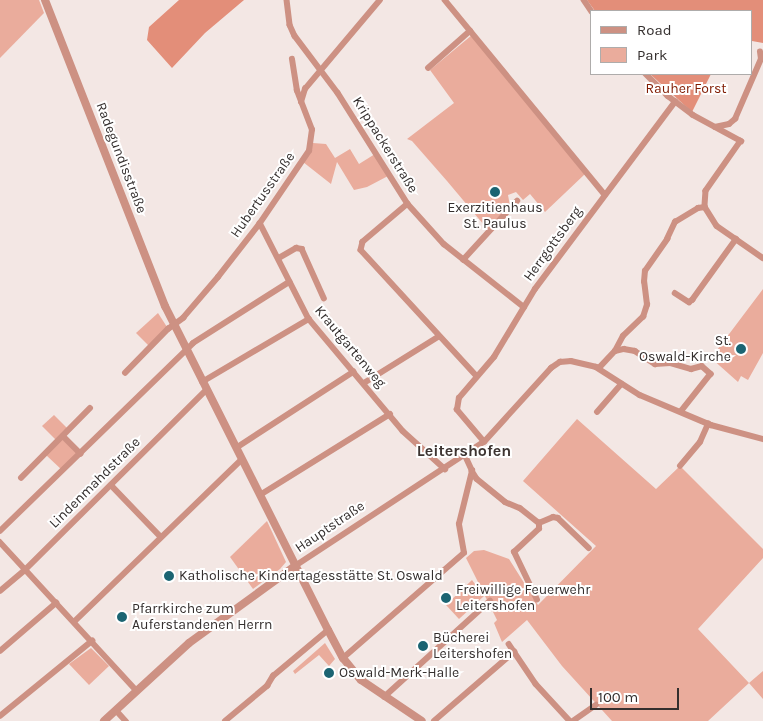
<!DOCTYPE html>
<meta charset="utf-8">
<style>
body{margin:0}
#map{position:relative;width:763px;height:721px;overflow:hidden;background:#f3e7e4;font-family:Karla,sans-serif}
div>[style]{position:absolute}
.green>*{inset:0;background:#eaac9c}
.forest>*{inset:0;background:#e38e79}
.minor>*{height:5.5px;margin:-2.75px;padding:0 2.75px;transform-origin:2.75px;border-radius:2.75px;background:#cd9183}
.tertiary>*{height:8px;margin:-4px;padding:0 4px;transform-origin:4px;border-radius:4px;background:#cd9183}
.dots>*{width:14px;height:14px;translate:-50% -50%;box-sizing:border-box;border:2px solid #fff;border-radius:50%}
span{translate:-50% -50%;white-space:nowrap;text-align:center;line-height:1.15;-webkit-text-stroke:4px #fff;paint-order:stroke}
.park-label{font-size:14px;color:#801b02}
.street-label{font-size:14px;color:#342f2e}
.poi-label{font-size:14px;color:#342f2e}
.right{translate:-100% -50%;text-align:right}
.left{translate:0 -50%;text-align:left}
.quarter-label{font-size:16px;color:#3d3431;font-weight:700}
.legend{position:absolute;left:590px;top:10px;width:162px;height:65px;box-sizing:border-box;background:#fff;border:1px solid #aeacab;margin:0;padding:6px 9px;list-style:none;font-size:15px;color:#342f2e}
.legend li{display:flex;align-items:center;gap:10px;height:25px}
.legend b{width:25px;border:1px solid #aeacab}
.scale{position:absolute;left:590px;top:688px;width:89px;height:22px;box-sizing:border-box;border:2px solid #342f2e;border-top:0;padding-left:6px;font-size:15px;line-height:18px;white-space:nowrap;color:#342f2e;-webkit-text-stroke:4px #fff;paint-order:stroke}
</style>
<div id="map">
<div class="green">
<div style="clip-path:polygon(0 0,39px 0,44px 13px,0 58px)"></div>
<div style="clip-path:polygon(472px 35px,585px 174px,545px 212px,530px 194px,523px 200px,516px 192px,508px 195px,510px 206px,489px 231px,447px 181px,412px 141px,407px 139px,454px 103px,430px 70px)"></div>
<div style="clip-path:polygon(313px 143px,326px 144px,335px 158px,350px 149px,359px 164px,375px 154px,388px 176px,367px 187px,354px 190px,337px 162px,331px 184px,303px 162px)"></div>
<div style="clip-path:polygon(763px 289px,763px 353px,748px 380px,741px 376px,738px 382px,711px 358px)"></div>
<div style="clip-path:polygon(158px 313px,167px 327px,149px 346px,136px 333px)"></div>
<div style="clip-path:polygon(54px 415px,68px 429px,56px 440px,42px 426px)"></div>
<div style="clip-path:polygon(577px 419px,656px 489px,680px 466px,763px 549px,763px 558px,698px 629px,749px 683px,763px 671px,763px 699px,749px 683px,708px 721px,612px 721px,562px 666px,527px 620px,502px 642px,494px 623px,497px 620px,466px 558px,474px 551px,484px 550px,509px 559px,538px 605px,596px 546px,523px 481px)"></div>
<div style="clip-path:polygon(62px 439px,79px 455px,63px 471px,46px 455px)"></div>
<div style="clip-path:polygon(267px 521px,286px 562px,280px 569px,253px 589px,230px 557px)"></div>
<div style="clip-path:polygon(472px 580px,484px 596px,459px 619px,446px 605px)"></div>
<div style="clip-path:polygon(325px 643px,335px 659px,329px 666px,319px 655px,295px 674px,293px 671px)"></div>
<div style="clip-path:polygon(91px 648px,109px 666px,89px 685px,69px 664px)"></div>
</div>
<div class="forest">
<div style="clip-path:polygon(179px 0,244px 0,205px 33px,172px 68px,147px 40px,149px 27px)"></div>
<div style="clip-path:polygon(587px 0,763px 0,763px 43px,752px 41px,752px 11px,595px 11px)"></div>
<div style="clip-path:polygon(650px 74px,711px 74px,692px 112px)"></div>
</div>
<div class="minor">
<div style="left:287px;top:0;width:25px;rotate:83deg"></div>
<div style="left:290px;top:25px;width:12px;rotate:66deg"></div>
<div style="left:295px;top:36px;width:71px;rotate:53deg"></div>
<div style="left:338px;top:93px;width:131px;rotate:57.8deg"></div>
<div style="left:408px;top:204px;width:54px;rotate:48deg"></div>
<div style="left:444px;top:244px;width:102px;rotate:38.2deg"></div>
<div style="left:445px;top:0;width:252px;rotate:50.6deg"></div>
<div style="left:584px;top:0;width:14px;rotate:56deg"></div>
<div style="left:428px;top:68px;width:56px;rotate:-41.4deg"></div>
<div style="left:646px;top:74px;width:31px;rotate:45deg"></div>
<div style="left:668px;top:96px;width:31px;rotate:37deg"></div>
<div style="left:693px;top:115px;width:55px;rotate:28.4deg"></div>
<div style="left:741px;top:141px;width:61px;rotate:125deg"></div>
<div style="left:706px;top:191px;width:16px;rotate:94deg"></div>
<div style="left:705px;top:207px;width:22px;rotate:58deg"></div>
<div style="left:717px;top:226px;width:56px;rotate:34.8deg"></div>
<div style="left:301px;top:102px;width:14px;rotate:-73deg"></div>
<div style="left:305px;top:89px;width:116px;rotate:-49.9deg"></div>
<div style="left:715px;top:127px;width:14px;rotate:-12deg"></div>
<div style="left:729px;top:124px;width:8px;rotate:-40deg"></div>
<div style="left:735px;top:119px;width:65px;rotate:-66.6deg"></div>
<div style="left:761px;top:59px;width:7px;rotate:-98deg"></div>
<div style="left:408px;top:204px;width:59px;rotate:139.8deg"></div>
<div style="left:363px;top:242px;width:8px;rotate:104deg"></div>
<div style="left:361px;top:250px;width:171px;rotate:47.4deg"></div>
<div style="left:260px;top:223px;width:108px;rotate:63deg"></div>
<div style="left:309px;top:319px;width:146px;rotate:50deg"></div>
<div style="left:403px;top:431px;width:57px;rotate:42.1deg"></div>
<div style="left:279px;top:258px;width:20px;rotate:-30deg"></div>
<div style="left:296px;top:248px;width:6px;rotate:9deg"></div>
<div style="left:302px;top:249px;width:54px;rotate:65.8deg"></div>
<div style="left:463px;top:260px;width:80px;rotate:-47.5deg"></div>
<div style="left:675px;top:293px;width:17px;rotate:33deg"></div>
<div style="left:689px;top:302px;width:4px;rotate:-34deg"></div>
<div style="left:692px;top:300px;width:75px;rotate:-54.2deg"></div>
<div style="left:615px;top:351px;width:17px;rotate:-62deg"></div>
<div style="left:623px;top:336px;width:28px;rotate:-44deg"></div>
<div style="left:643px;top:317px;width:13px;rotate:-72deg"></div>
<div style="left:647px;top:305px;width:23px;rotate:-97deg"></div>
<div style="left:644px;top:282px;width:11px;rotate:-85deg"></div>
<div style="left:645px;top:271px;width:39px;rotate:-55deg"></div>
<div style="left:667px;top:239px;width:19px;rotate:-65deg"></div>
<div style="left:675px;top:222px;width:27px;rotate:-31deg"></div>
<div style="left:698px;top:208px;width:7px;rotate:-8deg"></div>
<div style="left:599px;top:368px;width:23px;rotate:-47deg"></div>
<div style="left:615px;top:351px;width:9px;rotate:-13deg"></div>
<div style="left:624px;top:349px;width:11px;rotate:10deg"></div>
<div style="left:635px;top:351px;width:24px;rotate:33deg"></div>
<div style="left:655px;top:364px;width:15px;rotate:-4deg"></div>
<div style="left:670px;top:363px;width:22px;rotate:16deg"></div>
<div style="left:691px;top:369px;width:11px;rotate:-15deg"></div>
<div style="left:702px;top:366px;width:12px;rotate:42deg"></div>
<div style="left:711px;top:374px;width:48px;rotate:128.3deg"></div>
<div style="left:125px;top:373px;width:62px;rotate:-45.7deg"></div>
<div style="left:168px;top:329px;width:19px;rotate:-36deg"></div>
<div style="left:183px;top:318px;width:54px;rotate:-49.5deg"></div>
<div style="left:218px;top:277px;width:68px;rotate:-52.1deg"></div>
<div style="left:260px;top:223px;width:87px;rotate:-55.8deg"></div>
<div style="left:309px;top:151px;width:21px;rotate:-82deg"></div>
<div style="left:312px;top:130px;width:42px;rotate:-111deg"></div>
<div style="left:297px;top:91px;width:32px;rotate:-99deg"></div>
<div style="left:202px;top:382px;width:124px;rotate:-30.5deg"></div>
<div style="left:364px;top:383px;width:87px;rotate:-31.9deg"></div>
<div style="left:597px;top:412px;width:37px;rotate:-49deg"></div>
<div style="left:63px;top:436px;width:25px;rotate:45deg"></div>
<div style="left:484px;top:442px;width:42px;rotate:-130.2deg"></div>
<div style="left:457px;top:410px;width:12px;rotate:-81deg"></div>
<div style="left:459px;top:398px;width:54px;rotate:-49.5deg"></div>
<div style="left:494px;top:357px;width:79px;rotate:-58.9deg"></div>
<div style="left:535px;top:289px;width:234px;rotate:-53.2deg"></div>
<div style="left:236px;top:448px;width:140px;rotate:-33deg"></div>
<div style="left:680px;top:466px;width:31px;rotate:-50deg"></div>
<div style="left:700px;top:442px;width:20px;rotate:-66deg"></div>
<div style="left:472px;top:471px;width:9px;rotate:58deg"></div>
<div style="left:477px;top:479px;width:36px;rotate:39deg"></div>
<div style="left:505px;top:502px;width:16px;rotate:22deg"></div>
<div style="left:520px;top:508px;width:24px;rotate:38deg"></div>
<div style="left:539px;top:523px;width:15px;rotate:-23deg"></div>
<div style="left:553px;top:517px;width:5px;rotate:11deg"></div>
<div style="left:558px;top:518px;width:43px;rotate:44.1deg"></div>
<div style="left:21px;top:478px;width:98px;rotate:-45.4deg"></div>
<div style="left:111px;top:485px;width:72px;rotate:46.1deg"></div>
<div style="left:260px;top:495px;width:153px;rotate:-31.9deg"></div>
<div style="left:0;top:531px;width:269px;rotate:-44.2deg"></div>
<div style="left:193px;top:343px;width:114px;rotate:-32.4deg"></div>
<div style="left:0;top:542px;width:202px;rotate:47.4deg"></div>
<div style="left:295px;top:566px;width:226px;rotate:-33.3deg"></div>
<div style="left:484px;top:442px;width:100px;rotate:-47.8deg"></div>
<div style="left:551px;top:368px;width:11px;rotate:-34deg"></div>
<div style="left:560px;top:362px;width:11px;rotate:-5deg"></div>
<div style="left:571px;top:361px;width:26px;rotate:13deg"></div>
<div style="left:596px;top:367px;width:52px;rotate:32.5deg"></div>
<div style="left:640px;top:395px;width:77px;rotate:22.9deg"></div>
<div style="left:711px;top:425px;width:54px;rotate:15.1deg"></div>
<div style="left:0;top:591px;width:33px;rotate:-40deg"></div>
<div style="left:25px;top:570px;width:255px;rotate:-44.8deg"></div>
<div style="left:537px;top:600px;width:53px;rotate:-115.6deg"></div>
<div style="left:514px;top:552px;width:34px;rotate:-43deg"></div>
<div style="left:539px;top:529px;width:6px;rotate:-90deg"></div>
<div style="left:74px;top:622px;width:234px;rotate:-44.1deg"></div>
<div style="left:509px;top:644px;width:48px;rotate:56deg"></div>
<div style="left:536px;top:684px;width:50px;rotate:47.4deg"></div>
<div style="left:0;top:651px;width:74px;rotate:-40.6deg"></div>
<div style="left:343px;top:658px;width:160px;rotate:-41deg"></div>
<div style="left:464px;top:553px;width:29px;rotate:-100deg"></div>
<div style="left:459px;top:524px;width:55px;rotate:-76.2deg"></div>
<div style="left:472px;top:471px;width:17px;rotate:-115deg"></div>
<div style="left:384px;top:697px;width:143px;rotate:-42.2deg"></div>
<div style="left:116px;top:710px;width:15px;rotate:48deg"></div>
<div style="left:0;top:716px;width:119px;rotate:-39.2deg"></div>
<div style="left:225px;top:721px;width:55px;rotate:-39.8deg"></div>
<div style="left:267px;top:686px;width:12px;rotate:-59deg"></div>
<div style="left:273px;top:676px;width:72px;rotate:-39.9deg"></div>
<div style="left:434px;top:721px;width:106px;rotate:-40.8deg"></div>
<div style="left:573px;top:721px;width:28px;rotate:-35deg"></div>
</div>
<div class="tertiary">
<div style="left:45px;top:0;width:329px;rotate:68.6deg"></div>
<div style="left:165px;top:306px;width:363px;rotate:63.3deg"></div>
<div style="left:328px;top:630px;width:32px;rotate:62deg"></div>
<div style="left:343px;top:658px;width:28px;rotate:51deg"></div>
<div style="left:361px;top:680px;width:73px;rotate:33.9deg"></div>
<div style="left:104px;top:721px;width:115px;rotate:-42.5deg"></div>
<div style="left:189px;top:643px;width:131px;rotate:-36deg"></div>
</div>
<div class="dots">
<div style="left:495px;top:192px;background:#1b6472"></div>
<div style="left:741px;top:349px;background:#1b6472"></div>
<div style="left:169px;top:576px;background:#1b6472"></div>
<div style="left:446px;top:598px;background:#1b6472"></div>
<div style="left:122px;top:617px;background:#1b6472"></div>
<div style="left:423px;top:646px;background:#1b6472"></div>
<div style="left:329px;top:673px;background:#1b6472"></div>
</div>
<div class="park-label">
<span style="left:686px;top:89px">Rauher Forst</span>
</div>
<div class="street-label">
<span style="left:385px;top:145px;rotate:58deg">Krippackerstraße</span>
<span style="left:121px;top:158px;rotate:69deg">Radegundisstraße</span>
<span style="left:263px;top:195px;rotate:-55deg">Hubertusstraße</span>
<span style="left:553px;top:244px;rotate:-54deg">Herrgottsberg</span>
<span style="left:350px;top:347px;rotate:50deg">Krautgartenweg</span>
<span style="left:95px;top:483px;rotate:-45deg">Lindenmahdstraße</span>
<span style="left:330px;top:527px;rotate:-34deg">Hauptstraße</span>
</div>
<div class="poi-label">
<span style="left:495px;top:216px">Exerzitienhaus<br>St. Paulus</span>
<span class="right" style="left:731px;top:349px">St.<br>Oswald-Kirche</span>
<span class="left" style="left:179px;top:576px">Katholische Kindertagesstätte St. Oswald</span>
<span class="left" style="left:456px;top:598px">Freiwillige Feuerwehr<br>Leitershofen</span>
<span class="left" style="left:132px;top:617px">Pfarrkirche zum<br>Auferstandenen Herrn</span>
<span class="left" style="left:433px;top:646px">Bücherei<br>Leitershofen</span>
<span class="left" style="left:339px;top:673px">Oswald-Merk-Halle</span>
</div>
<div class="quarter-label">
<span style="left:464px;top:451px">Leitershofen</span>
</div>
<ul class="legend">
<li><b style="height:6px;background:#cd9183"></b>Road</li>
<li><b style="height:14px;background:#eaac9c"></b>Park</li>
</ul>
<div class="scale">100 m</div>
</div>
